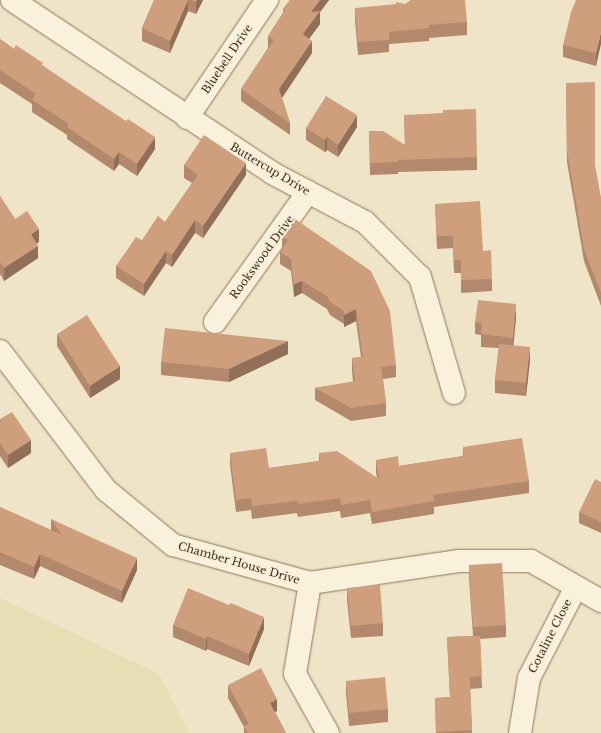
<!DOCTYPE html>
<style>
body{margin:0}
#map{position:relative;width:601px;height:733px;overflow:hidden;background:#f0e4c8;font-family:"Libre Baskerville",serif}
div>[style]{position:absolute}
.farmland>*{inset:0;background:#e6deb5}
.roads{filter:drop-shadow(0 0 1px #8d765c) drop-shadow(0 0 1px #8d765c)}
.minor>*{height:22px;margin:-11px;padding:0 11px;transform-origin:11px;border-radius:11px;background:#faf1dc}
.wall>*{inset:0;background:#b2896c}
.shaded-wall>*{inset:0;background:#916f58}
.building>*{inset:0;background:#cf9f7d}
span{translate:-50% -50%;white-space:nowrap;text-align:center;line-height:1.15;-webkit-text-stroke:4px #f7eed8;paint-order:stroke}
.street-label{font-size:11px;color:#3d2e20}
</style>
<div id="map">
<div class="farmland">
<div style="clip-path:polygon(0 598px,159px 674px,189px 733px,0 733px)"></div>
</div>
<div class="roads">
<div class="minor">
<div style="left:12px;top:0;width:312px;rotate:33.6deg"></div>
<div style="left:272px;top:173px;width:105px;rotate:27.8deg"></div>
<div style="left:365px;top:222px;width:78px;rotate:45deg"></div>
<div style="left:420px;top:277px;width:121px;rotate:73.7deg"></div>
<div style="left:187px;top:118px;width:143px;rotate:-55.9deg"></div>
<div style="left:215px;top:322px;width:160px;rotate:-54.4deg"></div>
<div style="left:0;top:351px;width:175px;rotate:52.7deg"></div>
<div style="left:106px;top:490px;width:87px;rotate:39.4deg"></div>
<div style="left:173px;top:545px;width:142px;rotate:15.5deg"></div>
<div style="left:310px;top:583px;width:151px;rotate:-8.4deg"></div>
<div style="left:459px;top:561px;width:72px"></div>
<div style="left:531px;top:561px;width:81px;rotate:29.7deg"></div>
<div style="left:310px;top:583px;width:92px;rotate:99.4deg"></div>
<div style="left:295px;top:674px;width:68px;rotate:60.8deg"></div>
<div style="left:520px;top:733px;width:56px;rotate:-80.7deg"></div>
<div style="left:529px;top:678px;width:102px;rotate:-62.7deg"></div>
</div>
</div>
<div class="wall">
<div style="clip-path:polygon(154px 0,203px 0,196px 14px,188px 11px,170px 53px,142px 41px,142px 28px)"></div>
<div style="clip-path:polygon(290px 0,329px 0,320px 12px,320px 24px,309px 39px,312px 53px,282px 98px,290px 123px,290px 135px,241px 101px,241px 89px,268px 48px,268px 36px,283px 13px,283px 9px)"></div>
<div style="clip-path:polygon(601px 0,596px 66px,563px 57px,563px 45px)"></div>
<div style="clip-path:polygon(355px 8px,467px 22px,467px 35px,429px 38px,429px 41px,389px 44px,389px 52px,358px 55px,355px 20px)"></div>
<div style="clip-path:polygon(0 39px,14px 49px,43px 66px,155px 149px,137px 176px,119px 164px,114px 171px,67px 139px,67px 135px,32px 112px,32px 104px,0 83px)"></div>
<div style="clip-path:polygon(566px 83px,595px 166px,601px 199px,601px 306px,584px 261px,567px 162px)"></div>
<div style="clip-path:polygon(404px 115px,477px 157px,477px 170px,398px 172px,398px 174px,370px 175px,369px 131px,405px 145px)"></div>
<div style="clip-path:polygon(357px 127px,338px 157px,327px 150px,325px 152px,306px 140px,306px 128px)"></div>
<div style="clip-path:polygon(184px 165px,246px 175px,203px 238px,195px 233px,172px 267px,166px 263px,144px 296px,116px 278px,116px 266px,142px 240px,165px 222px,192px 183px,184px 178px)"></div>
<div style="clip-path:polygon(0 196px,15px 219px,39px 242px,37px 243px,38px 258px,4px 281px,0 274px)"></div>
<div style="clip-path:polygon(435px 204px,483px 251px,492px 279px,492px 291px,461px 293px,461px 273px,454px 273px,453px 248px,437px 249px)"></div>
<div style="clip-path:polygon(295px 219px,396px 365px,396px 377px,383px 379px,386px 403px,386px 416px,351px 421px,315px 400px,315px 388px,353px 382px,352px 371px,352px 358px,361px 357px,356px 321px,344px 327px,344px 324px,330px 315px,327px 309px,302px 293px,294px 297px,291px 271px,280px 264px,280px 252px,282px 249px,282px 237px)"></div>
<div style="clip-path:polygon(516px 317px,513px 346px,530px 360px,526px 396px,495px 393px,495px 380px,499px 348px,481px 347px,481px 335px,475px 334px,475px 322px)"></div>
<div style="clip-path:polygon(57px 334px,120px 379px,90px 398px,57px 346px)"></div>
<div style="clip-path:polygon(288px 354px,229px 382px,161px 375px,161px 362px)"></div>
<div style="clip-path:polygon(0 419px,31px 453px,8px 468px,0 456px)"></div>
<div style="clip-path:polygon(463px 447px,529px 481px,529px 493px,434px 507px,434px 514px,372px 524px,370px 513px,341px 518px,340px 511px,298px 517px,297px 513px,252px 519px,251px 510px,236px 512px,230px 465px,230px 453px,269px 468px,319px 461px,319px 453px,377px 478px,376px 472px,376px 460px,399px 466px,463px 456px)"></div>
<div style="clip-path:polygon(601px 482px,601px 533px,579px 523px,579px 512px)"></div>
<div style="clip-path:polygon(0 507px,51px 530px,51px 519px,137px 570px,122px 603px,40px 566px,34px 579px,0 565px)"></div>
<div style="clip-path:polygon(469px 565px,506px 625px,506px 637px,480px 639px,482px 688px,470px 689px,472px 733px,436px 733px,435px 698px,450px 697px,447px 637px,473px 636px,469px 578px)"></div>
<div style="clip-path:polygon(347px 588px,383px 623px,383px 636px,351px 638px,347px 600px)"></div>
<div style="clip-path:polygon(173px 625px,264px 629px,249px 666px,207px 649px,206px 651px,173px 637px)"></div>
<div style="clip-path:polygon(346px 681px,388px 709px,388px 722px,349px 726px,346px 693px)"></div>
<div style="clip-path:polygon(228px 685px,277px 711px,275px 712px,286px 733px,244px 733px,244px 727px,228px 698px)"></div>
</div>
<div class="shaded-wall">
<div style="clip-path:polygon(188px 0,188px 11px,170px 53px,170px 41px)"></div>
<div style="clip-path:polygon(197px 0,203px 0,196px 14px,196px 2px)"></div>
<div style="clip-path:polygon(320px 0,329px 0,320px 12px,320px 24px,303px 47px,303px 34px,311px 12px)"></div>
<div style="clip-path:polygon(601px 32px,601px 44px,596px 66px,596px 53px)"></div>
<div style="clip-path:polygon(312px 41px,312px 53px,279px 102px,279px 89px)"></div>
<div style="clip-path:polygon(357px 115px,357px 127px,338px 157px,338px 145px)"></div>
<div style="clip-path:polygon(155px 137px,155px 149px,137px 176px,137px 164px)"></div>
<div style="clip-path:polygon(327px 137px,327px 150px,325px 152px,325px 140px)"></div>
<div style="clip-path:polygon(119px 152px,119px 164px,114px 171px,114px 159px)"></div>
<div style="clip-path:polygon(246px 163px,246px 175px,203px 238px,203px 226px)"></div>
<div style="clip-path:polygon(195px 220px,195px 233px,172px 267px,172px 255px)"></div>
<div style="clip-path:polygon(39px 229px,39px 242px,31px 247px,31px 234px)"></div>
<div style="clip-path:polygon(38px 246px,38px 258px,4px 281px,4px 268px)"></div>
<div style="clip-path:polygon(166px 251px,166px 263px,144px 296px,144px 284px)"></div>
<div style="clip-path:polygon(302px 281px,302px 293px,294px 297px,294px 284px)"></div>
<div style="clip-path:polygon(516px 304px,516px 317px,513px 350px,513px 338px)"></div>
<div style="clip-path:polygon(356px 309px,356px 321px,344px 327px,344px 315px)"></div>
<div style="clip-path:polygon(288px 341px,288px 354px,229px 382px,229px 369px)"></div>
<div style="clip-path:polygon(530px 347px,530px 360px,526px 396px,526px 383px)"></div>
<div style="clip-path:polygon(120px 366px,120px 379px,90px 398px,90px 386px)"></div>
<div style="clip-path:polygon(31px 440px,31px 453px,8px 468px,8px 455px)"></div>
<div style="clip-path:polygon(40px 554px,40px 566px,34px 579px,34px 567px)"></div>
<div style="clip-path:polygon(137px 558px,137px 570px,122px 603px,122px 591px)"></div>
<div style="clip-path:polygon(264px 617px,264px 629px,249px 666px,249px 654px)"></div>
<div style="clip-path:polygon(207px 636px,207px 649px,206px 651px,206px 639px)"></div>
<div style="clip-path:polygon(277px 699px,277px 711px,270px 715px,270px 703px)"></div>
</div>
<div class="building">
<div style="clip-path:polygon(154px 0,188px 0,170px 41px,142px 28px)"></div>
<div style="clip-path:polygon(191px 0,197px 0,196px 2px)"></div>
<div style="clip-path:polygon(290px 0,320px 0,311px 12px,320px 11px,303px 34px,312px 41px,279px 89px,290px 123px,241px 89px,274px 40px,268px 36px,285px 10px,283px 9px)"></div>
<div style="clip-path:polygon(411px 0,465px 0,467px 22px,429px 25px,429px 28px,389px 32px,389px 40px,358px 42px,355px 8px,396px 4px,396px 2px,405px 4px)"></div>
<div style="clip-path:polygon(576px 0,601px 0,601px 32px,596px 53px,563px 45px,571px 12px)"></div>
<div style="clip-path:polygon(0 39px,14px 49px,16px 45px,43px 63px,42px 65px,79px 90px,126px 121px,128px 119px,155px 137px,137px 164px,119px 152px,114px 159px,67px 127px,69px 124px,32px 100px,36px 94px,0 70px)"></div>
<div style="clip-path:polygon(595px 82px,595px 166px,601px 199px,601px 293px,584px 249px,567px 150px,566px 83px)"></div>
<div style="clip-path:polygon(326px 96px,357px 115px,338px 145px,327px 137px,325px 140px,306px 128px)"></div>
<div style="clip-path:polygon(476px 109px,477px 157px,398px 160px,398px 162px,370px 163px,369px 131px,383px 131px,405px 145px,404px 115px,443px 113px,443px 110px)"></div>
<div style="clip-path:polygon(204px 135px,246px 163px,203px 226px,195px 220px,172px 255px,166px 251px,144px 284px,116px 266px,136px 237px,142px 240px,158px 216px,165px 222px,198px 175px,184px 165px)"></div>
<div style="clip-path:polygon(0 196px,15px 219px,27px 211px,39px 229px,31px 234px,38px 246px,4px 268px,0 262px)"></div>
<div style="clip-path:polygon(480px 201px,483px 251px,491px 250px,492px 279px,461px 280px,461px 260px,454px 260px,453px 236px,437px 236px,435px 204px)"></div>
<div style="clip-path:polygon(295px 219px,371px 271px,390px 311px,396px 365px,381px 367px,386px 403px,351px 408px,315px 388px,355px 381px,352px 358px,363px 357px,356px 309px,344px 315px,344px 311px,330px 302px,327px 296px,302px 281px,294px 284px,291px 259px,280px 252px,288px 240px,282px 237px)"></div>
<div style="clip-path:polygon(478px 300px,516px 304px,513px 338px,481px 334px,482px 323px,475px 322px)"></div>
<div style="clip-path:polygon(87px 315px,120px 366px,90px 386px,57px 334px)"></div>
<div style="clip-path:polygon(165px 328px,288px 341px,229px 369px,161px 362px)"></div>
<div style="clip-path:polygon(499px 344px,530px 347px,526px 383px,495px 380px)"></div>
<div style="clip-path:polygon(12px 412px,31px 440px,8px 455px,0 443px,0 419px)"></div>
<div style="clip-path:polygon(522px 438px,529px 481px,433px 495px,434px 501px,372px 512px,370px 500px,341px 505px,340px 498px,298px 504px,297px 501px,252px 506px,251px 498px,236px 500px,230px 453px,266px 448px,269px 468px,320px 461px,319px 453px,337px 451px,379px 479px,376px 460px,398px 456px,399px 466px,464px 456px,463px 447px)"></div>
<div style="clip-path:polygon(595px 479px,601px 482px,601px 522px,579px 512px)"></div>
<div style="clip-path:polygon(0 507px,62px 535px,51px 519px,137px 558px,122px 591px,40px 554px,34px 567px,0 552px)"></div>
<div style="clip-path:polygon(502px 563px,506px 625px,473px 627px,469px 565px)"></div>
<div style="clip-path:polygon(380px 585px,383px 623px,351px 626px,347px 588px)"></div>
<div style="clip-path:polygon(188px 588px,229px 605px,231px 603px,264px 617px,249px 654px,207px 636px,206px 639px,173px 625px)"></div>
<div style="clip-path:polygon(480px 636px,482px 676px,470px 677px,472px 730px,436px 732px,435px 698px,450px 697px,447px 637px)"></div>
<div style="clip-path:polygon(261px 668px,277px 699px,270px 703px,286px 733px,248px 733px,244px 726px,249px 724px,228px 685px)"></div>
<div style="clip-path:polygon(385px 677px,388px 709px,349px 713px,346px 681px)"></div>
</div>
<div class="street-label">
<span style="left:227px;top:59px;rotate:-56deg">Bluebell Drive</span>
<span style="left:270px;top:169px;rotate:31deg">Buttercup Drive</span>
<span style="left:262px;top:257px;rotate:-54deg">Rookswood Drive</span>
<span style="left:239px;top:563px;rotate:16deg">Chamber House Drive</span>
<span style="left:550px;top:636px;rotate:-63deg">Cotaline Close</span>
</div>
</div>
